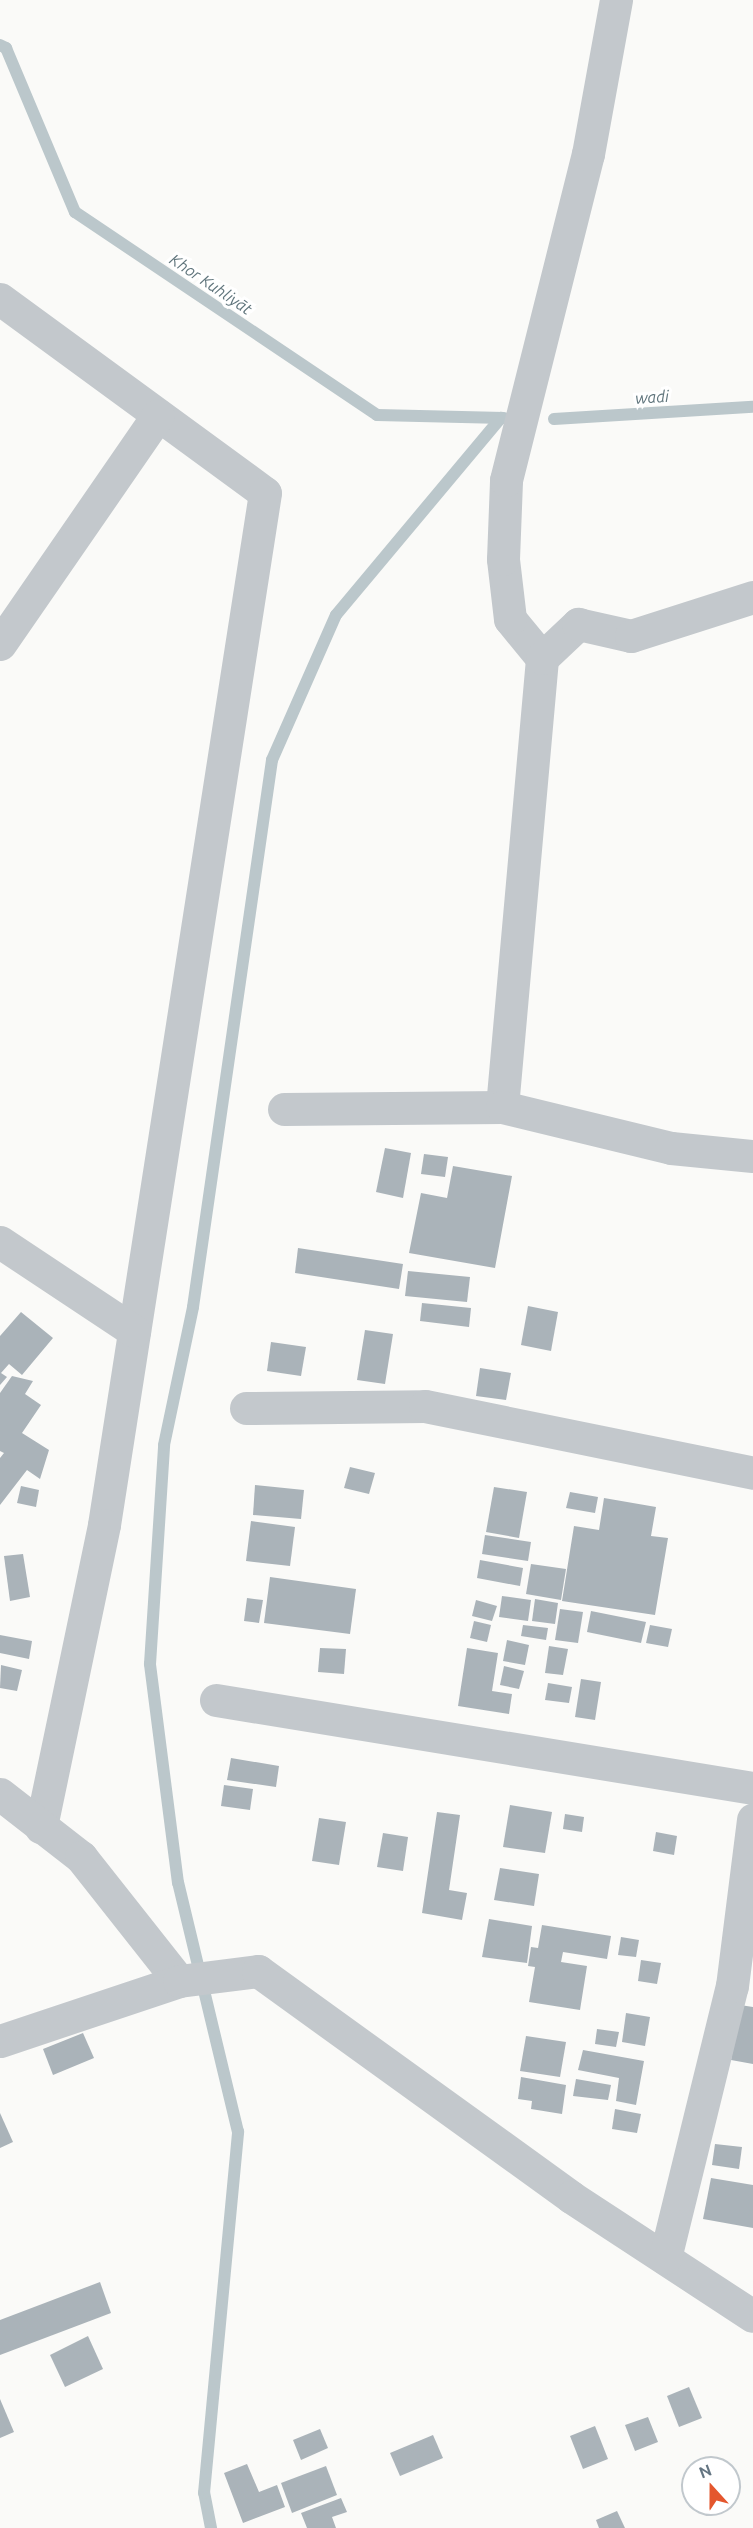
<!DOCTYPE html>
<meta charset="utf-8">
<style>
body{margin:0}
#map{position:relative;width:753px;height:2528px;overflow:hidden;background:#fafaf8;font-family:Ubuntu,sans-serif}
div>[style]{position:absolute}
.stream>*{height:12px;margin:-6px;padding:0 6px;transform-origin:6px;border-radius:6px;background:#bbc7cb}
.building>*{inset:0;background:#aab3b9}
.street>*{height:33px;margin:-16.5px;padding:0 16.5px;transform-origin:16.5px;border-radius:16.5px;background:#c3c8cc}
span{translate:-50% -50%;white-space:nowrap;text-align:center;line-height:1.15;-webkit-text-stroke:6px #fff;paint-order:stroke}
.water-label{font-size:16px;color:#60757c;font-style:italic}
.north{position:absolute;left:681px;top:2456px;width:60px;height:60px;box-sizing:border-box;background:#fff;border:2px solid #c1c8cd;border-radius:50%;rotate:339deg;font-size:16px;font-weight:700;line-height:24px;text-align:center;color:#657683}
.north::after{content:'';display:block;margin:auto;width:21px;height:27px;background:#e4572e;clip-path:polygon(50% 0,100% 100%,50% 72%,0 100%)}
</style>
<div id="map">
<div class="stream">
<div style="left:0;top:45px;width:7px;rotate:27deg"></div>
<div style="left:6px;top:48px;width:178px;rotate:67.2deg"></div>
<div style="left:75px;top:212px;width:364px;rotate:33.9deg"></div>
<div style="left:377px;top:415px;width:127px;rotate:1.4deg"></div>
<div style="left:554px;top:419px;width:199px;rotate:-3.5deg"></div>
<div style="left:211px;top:2528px;width:36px;rotate:-101deg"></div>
<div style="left:204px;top:2493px;width:363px;rotate:-84.6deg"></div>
<div style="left:238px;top:2132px;width:256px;rotate:-103.5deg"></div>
<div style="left:178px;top:1883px;width:221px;rotate:-97.3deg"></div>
<div style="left:150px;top:1664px;width:219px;rotate:-86.3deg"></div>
<div style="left:164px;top:1445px;width:141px;rotate:-78.1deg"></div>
<div style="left:193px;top:1307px;width:553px;rotate:-81.78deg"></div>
<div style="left:272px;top:760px;width:158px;rotate:-66.2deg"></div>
<div style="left:336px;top:615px;width:257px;rotate:-50.1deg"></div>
</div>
<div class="building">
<div style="clip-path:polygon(385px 1148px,411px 1153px,403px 1198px,376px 1192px)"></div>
<div style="clip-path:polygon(424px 1154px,448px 1157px,445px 1177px,421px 1174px)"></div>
<div style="clip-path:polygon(453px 1166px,512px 1176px,495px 1268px,409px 1253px,421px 1193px,447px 1198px)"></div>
<div style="clip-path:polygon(298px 1248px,403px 1264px,399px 1289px,295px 1273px)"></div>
<div style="clip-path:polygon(408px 1271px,470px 1277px,467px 1302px,405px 1296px)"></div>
<div style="clip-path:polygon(422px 1303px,471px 1308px,469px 1327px,420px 1321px)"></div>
<div style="clip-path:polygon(528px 1306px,558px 1312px,551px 1351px,521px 1345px)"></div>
<div style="clip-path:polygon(21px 1312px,53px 1338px,22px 1375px,9px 1364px,1px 1373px,7px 1377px,0 1385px,0 1336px)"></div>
<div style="clip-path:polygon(365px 1330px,393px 1334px,385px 1384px,357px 1380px)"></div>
<div style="clip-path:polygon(271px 1342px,306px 1347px,301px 1376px,267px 1371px)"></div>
<div style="clip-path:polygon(480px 1368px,511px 1373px,506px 1400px,476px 1396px)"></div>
<div style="clip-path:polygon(12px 1376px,33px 1381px,25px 1394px,41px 1405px,22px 1433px,49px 1450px,40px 1479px,27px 1470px,0 1505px,0 1458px,4px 1453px,0 1451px,0 1393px)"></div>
<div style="clip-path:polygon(350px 1467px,375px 1473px,369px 1494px,344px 1488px)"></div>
<div style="clip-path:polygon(255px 1485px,304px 1490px,301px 1519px,253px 1515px)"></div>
<div style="clip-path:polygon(21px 1486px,39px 1490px,36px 1507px,17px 1503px)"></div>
<div style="clip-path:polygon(494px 1487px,527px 1492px,519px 1538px,486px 1532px)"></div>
<div style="clip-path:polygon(570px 1492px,598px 1497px,595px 1513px,566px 1508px)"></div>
<div style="clip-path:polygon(604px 1498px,656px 1507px,651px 1536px,668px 1538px,655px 1615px,562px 1601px,574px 1526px,599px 1530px)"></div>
<div style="clip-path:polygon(251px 1521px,295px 1527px,290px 1566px,246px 1561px)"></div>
<div style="clip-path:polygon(485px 1535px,531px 1542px,528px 1561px,482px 1554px)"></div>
<div style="clip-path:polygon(23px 1554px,30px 1597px,10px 1601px,4px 1556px)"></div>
<div style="clip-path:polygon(480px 1560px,523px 1568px,520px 1586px,477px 1578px)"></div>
<div style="clip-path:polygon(531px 1564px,566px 1569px,561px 1600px,526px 1594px)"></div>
<div style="clip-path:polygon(270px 1577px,356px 1589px,350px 1634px,264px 1623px)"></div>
<div style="clip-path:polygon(502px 1596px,531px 1600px,528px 1621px,499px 1617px)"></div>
<div style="clip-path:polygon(247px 1598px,263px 1600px,259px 1623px,244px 1621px)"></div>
<div style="clip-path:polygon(535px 1599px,558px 1603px,555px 1624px,532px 1621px)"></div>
<div style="clip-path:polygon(476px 1600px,497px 1606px,492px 1621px,472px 1616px)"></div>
<div style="clip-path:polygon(560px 1609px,583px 1612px,578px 1643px,555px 1640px)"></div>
<div style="clip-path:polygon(591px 1611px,646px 1622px,641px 1643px,587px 1632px)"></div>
<div style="clip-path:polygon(474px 1621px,491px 1625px,487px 1642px,470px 1638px)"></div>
<div style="clip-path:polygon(523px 1625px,548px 1628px,546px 1640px,521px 1636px)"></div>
<div style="clip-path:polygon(650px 1625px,672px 1629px,668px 1647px,646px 1643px)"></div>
<div style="clip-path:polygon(0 1635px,32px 1641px,29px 1659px,0 1653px)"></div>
<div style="clip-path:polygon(507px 1640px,529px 1645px,525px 1665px,503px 1661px)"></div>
<div style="clip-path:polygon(549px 1646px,568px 1649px,563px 1675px,545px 1673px)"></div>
<div style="clip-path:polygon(320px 1648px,346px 1649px,344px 1674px,318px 1672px)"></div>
<div style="clip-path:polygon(467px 1648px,498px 1653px,492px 1691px,512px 1694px,509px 1714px,458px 1706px)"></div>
<div style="clip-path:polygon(1px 1665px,22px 1670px,17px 1691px,0 1688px)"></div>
<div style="clip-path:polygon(504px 1666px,524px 1671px,519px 1689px,500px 1685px)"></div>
<div style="clip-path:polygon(581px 1679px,601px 1682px,595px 1720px,575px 1717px)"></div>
<div style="clip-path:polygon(548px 1683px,572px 1687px,569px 1703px,545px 1700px)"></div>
<div style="clip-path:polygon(231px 1758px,279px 1766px,276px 1787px,227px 1780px)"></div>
<div style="clip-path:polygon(224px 1785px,253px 1789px,250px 1810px,221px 1806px)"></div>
<div style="clip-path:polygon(510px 1805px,552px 1812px,545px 1853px,503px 1847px)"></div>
<div style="clip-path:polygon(437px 1812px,460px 1815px,449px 1890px,467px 1893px,462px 1920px,422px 1913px)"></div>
<div style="clip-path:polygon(565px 1814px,584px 1817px,582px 1832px,563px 1829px)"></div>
<div style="clip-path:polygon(319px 1818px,346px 1822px,339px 1865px,312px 1861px)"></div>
<div style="clip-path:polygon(656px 1832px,677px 1836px,674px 1855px,653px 1851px)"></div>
<div style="clip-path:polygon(383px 1833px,408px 1837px,403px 1871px,377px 1867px)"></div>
<div style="clip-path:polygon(500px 1868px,539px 1874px,534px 1906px,494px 1900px)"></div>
<div style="clip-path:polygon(489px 1919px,532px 1926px,527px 1963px,482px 1957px)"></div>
<div style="clip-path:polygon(542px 1925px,611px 1936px,607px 1959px,563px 1952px,561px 1962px,587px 1966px,580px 2010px,529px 2002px,535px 1967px,528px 1966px,531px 1947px,538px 1948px)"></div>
<div style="clip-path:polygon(621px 1937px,639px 1940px,636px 1957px,618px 1955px)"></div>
<div style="clip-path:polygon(641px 1960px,661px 1963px,657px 1984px,638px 1981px)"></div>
<div style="clip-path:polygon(740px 2005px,753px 2007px,753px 2064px,731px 2060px)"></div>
<div style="clip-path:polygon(626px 2013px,650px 2017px,645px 2046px,622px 2042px)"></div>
<div style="clip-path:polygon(597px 2029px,619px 2032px,616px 2047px,595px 2044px)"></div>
<div style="clip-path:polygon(83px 2033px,94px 2058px,53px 2075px,43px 2049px)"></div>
<div style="clip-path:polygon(526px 2036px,566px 2042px,560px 2077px,520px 2071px)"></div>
<div style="clip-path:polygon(583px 2050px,644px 2061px,636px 2105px,616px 2101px,619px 2078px,578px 2070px)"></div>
<div style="clip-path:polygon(521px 2077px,566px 2085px,562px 2114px,531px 2109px,532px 2101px,518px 2099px)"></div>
<div style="clip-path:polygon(576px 2079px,611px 2085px,608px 2100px,573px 2096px)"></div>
<div style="clip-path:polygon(615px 2109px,641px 2114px,637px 2133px,612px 2129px)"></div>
<div style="clip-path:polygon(0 2113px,13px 2142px,0 2148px)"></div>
<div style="clip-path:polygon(715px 2144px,742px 2147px,739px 2169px,712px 2165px)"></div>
<div style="clip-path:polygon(711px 2178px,753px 2185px,753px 2228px,703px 2219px)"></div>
<div style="clip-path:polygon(100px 2282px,111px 2313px,0 2355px,0 2320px)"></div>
<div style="clip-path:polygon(88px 2336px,103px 2369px,65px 2387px,50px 2355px)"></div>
<div style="clip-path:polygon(689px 2387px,702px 2418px,679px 2427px,667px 2396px)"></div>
<div style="clip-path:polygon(0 2399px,14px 2432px,0 2438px)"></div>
<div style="clip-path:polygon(648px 2417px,658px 2442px,635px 2451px,625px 2425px)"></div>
<div style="clip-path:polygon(595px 2426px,608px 2459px,583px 2469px,570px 2436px)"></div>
<div style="clip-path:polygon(320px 2429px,328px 2448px,301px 2460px,293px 2440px)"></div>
<div style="clip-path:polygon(433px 2435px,443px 2458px,400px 2476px,390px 2453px)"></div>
<div style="clip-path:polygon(247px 2464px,259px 2492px,277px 2485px,285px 2507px,243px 2523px,224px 2473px)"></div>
<div style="clip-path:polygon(326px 2466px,337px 2495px,292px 2513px,281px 2483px)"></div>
<div style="clip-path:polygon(341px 2498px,347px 2512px,332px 2517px,336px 2528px,307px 2528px,301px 2513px)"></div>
<div style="clip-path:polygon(617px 2511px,625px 2528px,599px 2528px,596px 2520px)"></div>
</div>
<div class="street">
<div style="left:0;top:299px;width:328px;rotate:36.2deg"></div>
<div style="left:265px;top:493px;width:1044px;rotate:98.87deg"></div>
<div style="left:104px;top:1525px;width:309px;rotate:101.8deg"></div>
<div style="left:0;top:644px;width:278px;rotate:-55.4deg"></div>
<div style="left:542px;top:658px;width:50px;rotate:-129.4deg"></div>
<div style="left:510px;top:619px;width:60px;rotate:-96.7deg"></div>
<div style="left:503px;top:559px;width:79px;rotate:-87.8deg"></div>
<div style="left:506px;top:480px;width:336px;rotate:-75.9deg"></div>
<div style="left:588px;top:154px;width:157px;rotate:-79.7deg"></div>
<div style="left:502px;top:1107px;width:451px;rotate:-84.9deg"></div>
<div style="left:542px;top:658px;width:50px;rotate:-43.4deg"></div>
<div style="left:578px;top:624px;width:54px;rotate:12.8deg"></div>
<div style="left:631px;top:636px;width:128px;rotate:-17.7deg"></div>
<div style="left:284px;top:1109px;width:218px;rotate:-0.5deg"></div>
<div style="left:502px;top:1107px;width:174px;rotate:13.6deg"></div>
<div style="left:671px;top:1148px;width:82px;rotate:5.6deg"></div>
<div style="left:0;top:1242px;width:161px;rotate:33.6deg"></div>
<div style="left:246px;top:1408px;width:179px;rotate:-0.6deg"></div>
<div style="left:425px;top:1406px;width:335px;rotate:11.5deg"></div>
<div style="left:216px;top:1700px;width:544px;rotate:9.31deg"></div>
<div style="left:0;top:1794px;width:103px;rotate:37.9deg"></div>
<div style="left:81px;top:1857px;width:158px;rotate:51.7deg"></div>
<div style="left:0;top:2041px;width:189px;rotate:-18.5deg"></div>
<div style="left:179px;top:1981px;width:80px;rotate:-7.2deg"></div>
<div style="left:258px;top:1971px;width:386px;rotate:35.8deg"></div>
<div style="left:571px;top:2197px;width:217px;rotate:33.2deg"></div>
<div style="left:665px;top:2258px;width:280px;rotate:-76.2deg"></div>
<div style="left:732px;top:1986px;width:168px;rotate:-82.8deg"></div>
</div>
<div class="water-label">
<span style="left:211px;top:284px;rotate:34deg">Khor Kuhliyāt</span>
<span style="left:652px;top:397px;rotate:-4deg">wadi</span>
</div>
<div class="north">N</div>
</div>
